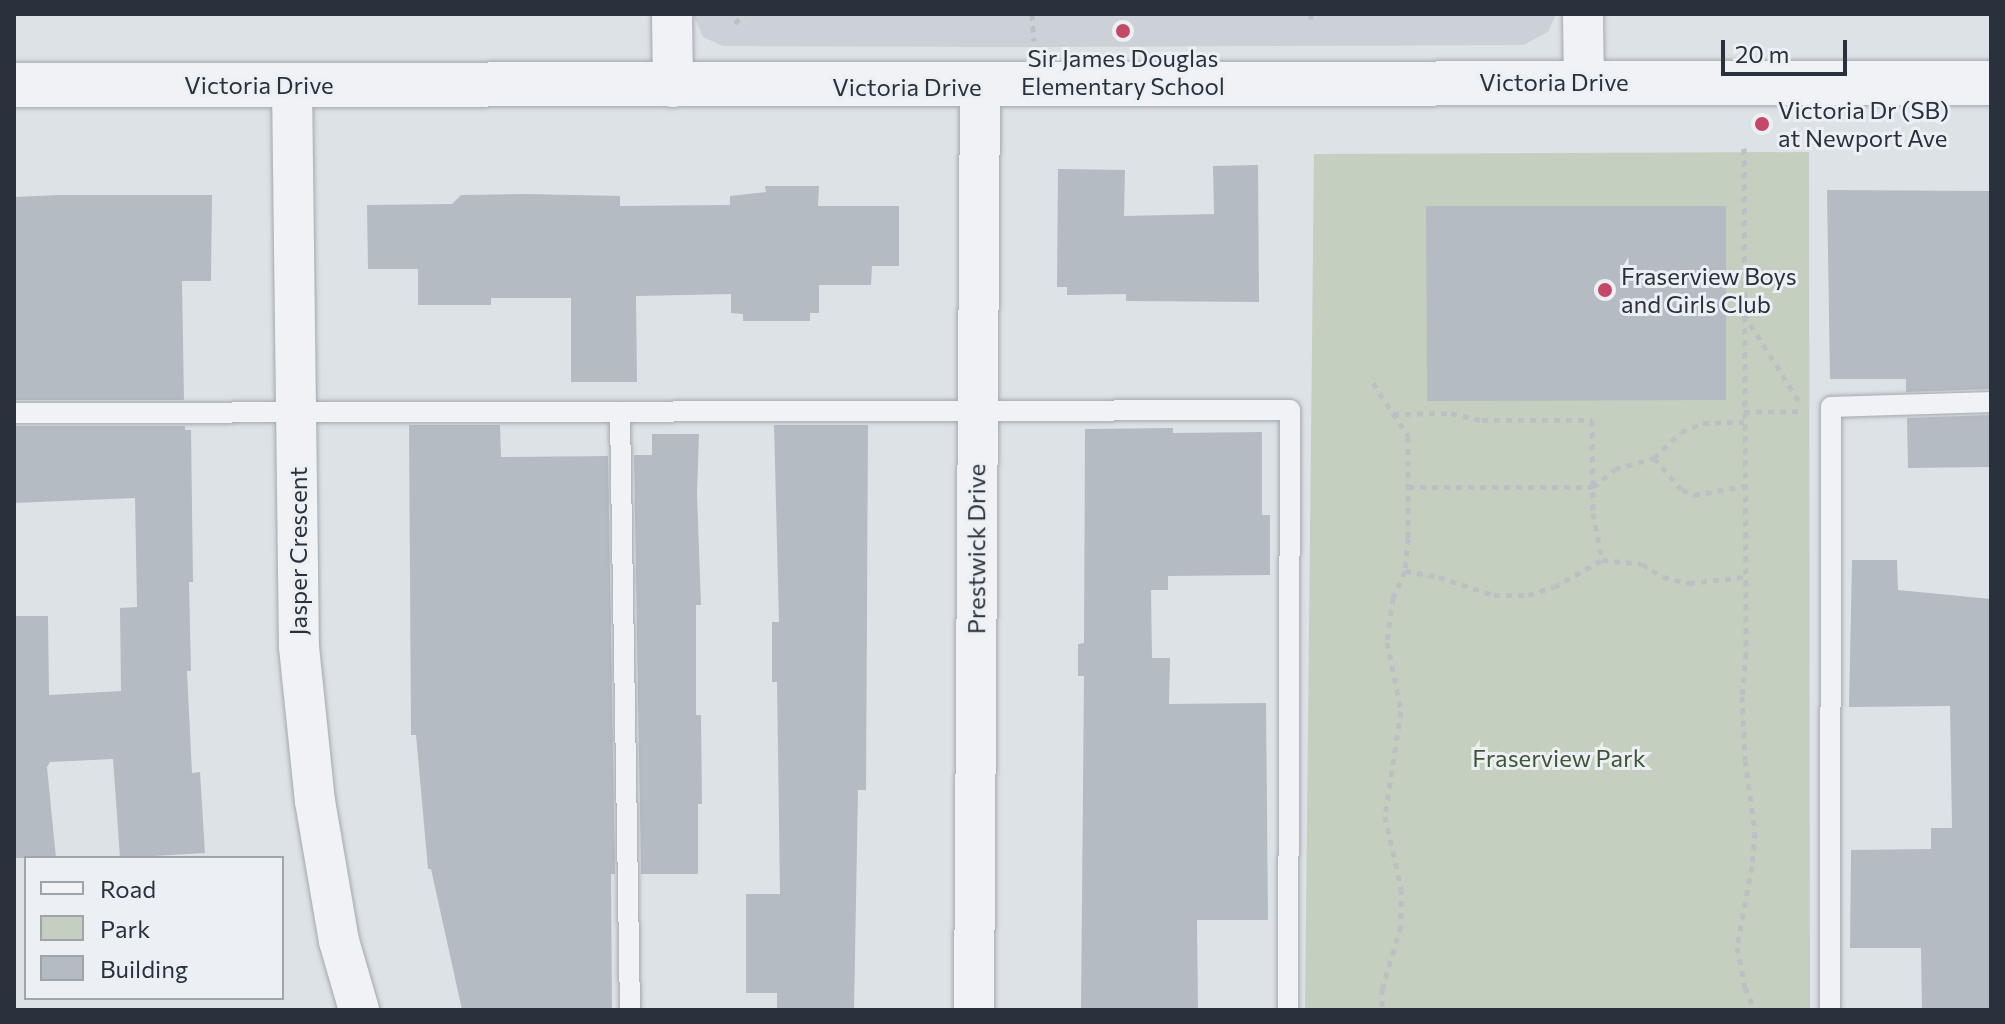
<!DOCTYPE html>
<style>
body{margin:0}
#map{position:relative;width:2005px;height:1024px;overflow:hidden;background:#dde2e6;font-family:Commissioner,sans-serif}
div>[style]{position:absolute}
.built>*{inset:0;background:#ccd1d8}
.green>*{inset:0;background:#c5cfbf}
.building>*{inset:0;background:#b5bbc2}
.path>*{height:5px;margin-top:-2.5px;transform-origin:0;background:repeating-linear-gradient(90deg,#bcc0c5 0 6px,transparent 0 12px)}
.roads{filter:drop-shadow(0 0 2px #a3a9b0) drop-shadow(0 0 2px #a3a9b0)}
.service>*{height:20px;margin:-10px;padding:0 10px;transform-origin:10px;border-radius:10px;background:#f0f2f5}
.minor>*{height:40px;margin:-20px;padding:0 20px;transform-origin:20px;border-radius:20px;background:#f0f2f5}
.tertiary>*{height:44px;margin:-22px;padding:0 22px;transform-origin:22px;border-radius:22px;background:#f0f2f5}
.dots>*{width:22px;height:22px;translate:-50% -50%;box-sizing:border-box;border:4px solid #ecf0f4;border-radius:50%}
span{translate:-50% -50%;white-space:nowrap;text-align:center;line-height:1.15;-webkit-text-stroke:6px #ecf0f4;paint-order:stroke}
.poi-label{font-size:24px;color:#28313c}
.left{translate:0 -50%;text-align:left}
.street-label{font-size:24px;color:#28313c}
.park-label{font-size:24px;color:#3f5636}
.frame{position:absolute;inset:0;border:16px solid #28313c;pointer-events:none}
.legend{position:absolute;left:24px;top:856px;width:260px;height:144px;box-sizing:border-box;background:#ecf0f4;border:2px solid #9ea4aa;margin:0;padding:10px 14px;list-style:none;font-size:24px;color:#28313c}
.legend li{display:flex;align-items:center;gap:16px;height:40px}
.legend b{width:40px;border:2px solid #9ea4aa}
.scale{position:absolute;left:1721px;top:40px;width:126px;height:36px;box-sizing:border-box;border:4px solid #28313c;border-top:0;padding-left:10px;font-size:24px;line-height:28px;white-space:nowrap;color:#28313c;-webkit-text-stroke:6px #ecf0f4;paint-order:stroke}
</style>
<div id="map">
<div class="built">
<div style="clip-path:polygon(693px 14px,1556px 14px,1548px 32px,1523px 45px,1034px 47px,723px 46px,703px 37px)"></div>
</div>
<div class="green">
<div style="clip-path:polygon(1809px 152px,1810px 1010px,1305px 1010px,1314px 154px)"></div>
</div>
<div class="building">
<div style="clip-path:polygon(1258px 165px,1259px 302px,1126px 301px,1126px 294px,1067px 295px,1067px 287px,1057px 287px,1058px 169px,1125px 170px,1124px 216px,1214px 214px,1213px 166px)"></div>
<div style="clip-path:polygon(765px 186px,819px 186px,818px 206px,899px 206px,899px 266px,872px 266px,871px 285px,819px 285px,819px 313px,810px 313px,810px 321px,743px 321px,743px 314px,731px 313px,731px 294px,636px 296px,637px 382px,571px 382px,571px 298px,491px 298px,491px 305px,418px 305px,418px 269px,368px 269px,367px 205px,452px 204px,461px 195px,528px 194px,620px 196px,620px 206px,730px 205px,730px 196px,766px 192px)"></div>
<div style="clip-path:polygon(1827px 190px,1991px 191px,1991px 389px,1906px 392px,1906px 379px,1830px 379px)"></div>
<div style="clip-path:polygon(59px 195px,212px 195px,211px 281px,182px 281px,184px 400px,14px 400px,14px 197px)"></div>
<div style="clip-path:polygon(1426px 206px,1726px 206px,1726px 400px,1427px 401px)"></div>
<div style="clip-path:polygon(1991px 415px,1991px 467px,1908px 468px,1907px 418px)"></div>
<div style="clip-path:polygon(409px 425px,500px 425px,501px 457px,608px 456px,615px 874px,611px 874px,612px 1010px,462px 1010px,431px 869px,428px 869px,416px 735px,411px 735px)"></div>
<div style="clip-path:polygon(774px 425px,868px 425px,866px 790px,858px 790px,854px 1010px,777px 1010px,777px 993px,746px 993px,746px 894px,780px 894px,777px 682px,772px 682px,772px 622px,779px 622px)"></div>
<div style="clip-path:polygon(14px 426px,185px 426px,185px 430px,191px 430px,193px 582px,189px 582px,191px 671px,187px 671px,192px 773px,200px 772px,205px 853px,120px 858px,113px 759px,50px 762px,47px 767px,56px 858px,14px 858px,14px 616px,48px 616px,49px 695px,121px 691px,120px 608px,137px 607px,135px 498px,14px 503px)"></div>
<div style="clip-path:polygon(1173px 428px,1173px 433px,1262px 432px,1262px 515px,1270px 515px,1270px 575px,1168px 576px,1168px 590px,1151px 590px,1152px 658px,1170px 658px,1169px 704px,1266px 703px,1268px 920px,1197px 920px,1198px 1010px,1081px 1010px,1084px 676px,1078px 676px,1078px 644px,1084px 643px,1085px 429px)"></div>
<div style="clip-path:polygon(652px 434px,699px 434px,697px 494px,701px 605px,696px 605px,696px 715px,701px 715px,702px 804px,698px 804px,698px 874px,641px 874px,634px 455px,652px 455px)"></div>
<div style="clip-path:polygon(1852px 560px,1897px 560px,1898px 590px,1991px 599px,1991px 1010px,1922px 1010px,1921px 948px,1850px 948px,1851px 850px,1931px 849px,1931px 828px,1952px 828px,1950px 706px,1849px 707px)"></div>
</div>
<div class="path">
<div style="left:1032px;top:14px;width:27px;rotate:86deg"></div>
<div style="left:1311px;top:14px;width:5px;rotate:90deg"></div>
<div style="left:735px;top:23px;width:13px;rotate:-42deg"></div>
<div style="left:1744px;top:148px;width:505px;rotate:89.77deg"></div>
<div style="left:1746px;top:653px;width:43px;rotate:95.3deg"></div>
<div style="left:1742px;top:696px;width:64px;rotate:87.3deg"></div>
<div style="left:1745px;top:760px;width:73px;rotate:82.1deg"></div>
<div style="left:1755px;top:832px;width:34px;rotate:95deg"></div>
<div style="left:1752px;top:866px;width:82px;rotate:100.5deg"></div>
<div style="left:1737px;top:947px;width:41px;rotate:78.7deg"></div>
<div style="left:1745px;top:987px;width:25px;rotate:67deg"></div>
<div style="left:1744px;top:314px;width:105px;rotate:57.8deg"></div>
<div style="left:1373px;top:383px;width:64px;rotate:56.6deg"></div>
<div style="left:1408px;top:436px;width:102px;rotate:90deg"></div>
<div style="left:1408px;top:538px;width:33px;rotate:95deg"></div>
<div style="left:1405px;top:571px;width:30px;rotate:114deg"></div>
<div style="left:1393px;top:598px;width:44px;rotate:97.8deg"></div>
<div style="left:1387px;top:642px;width:70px;rotate:78.5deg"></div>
<div style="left:1401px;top:711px;width:106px;rotate:98.7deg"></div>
<div style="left:1385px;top:816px;width:75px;rotate:77.6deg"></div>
<div style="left:1401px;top:889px;width:37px;rotate:90deg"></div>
<div style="left:1401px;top:926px;width:66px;rotate:106.8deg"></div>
<div style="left:1382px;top:989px;width:21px;rotate:90deg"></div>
<div style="left:1744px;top:412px;width:59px;rotate:-1deg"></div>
<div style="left:1393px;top:414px;width:58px;rotate:-1deg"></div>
<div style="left:1451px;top:413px;width:32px;rotate:13deg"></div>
<div style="left:1482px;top:420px;width:110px"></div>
<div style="left:1592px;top:420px;width:93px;rotate:89.4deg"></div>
<div style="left:1593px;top:513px;width:48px;rotate:79.2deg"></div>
<div style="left:1654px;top:458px;width:43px;rotate:48.8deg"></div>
<div style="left:1682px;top:490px;width:13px;rotate:23deg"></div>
<div style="left:1694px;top:495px;width:51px;rotate:-10.2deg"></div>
<div style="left:1408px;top:487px;width:185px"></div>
<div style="left:1593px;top:487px;width:28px;rotate:-39deg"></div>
<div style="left:1615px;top:469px;width:41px;rotate:-15.8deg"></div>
<div style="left:1654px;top:458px;width:37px;rotate:-44deg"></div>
<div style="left:1681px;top:432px;width:24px;rotate:-22deg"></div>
<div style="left:1703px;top:423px;width:41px;rotate:-1.4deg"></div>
<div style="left:1405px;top:571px;width:35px;rotate:10deg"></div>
<div style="left:1439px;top:577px;width:58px;rotate:18.1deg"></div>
<div style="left:1494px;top:595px;width:34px"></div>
<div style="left:1528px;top:595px;width:27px;rotate:-17deg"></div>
<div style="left:1554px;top:587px;width:55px;rotate:-29.4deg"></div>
<div style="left:1602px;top:560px;width:40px;rotate:5.7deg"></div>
<div style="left:1642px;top:564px;width:25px;rotate:32deg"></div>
<div style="left:1663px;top:577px;width:27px;rotate:13deg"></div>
<div style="left:1689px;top:583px;width:55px;rotate:-6.2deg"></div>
</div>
<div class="roads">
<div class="service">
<div style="left:14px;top:413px;width:1276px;rotate:-0.13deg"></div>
<div style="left:1290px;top:410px;width:600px;rotate:90.19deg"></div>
<div style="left:620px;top:414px;width:596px;rotate:89.04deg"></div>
<div style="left:1830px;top:1010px;width:603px;rotate:-89.9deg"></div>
<div style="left:1831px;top:407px;width:160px;rotate:-1.8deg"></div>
</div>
<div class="minor">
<div style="left:672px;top:14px;width:73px;rotate:89.2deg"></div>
<div style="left:1583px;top:14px;width:68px;rotate:89.2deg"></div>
<div style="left:292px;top:85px;width:562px;rotate:89.29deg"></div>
<div style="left:299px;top:647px;width:155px;rotate:84.1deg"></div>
<div style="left:315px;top:801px;width:142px;rotate:80.3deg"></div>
<div style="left:339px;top:941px;width:72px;rotate:73.8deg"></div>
<div style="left:974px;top:1010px;width:923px;rotate:-89.63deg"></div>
</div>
<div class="tertiary">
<div style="left:14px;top:85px;width:1977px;rotate:-0.06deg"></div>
</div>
</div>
<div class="dots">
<div style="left:1123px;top:31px;background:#c54967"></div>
<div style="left:1762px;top:124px;background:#c54967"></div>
<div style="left:1605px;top:290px;background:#c54967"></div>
</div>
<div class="poi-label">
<span style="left:1123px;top:72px">Sir James Douglas<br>Elementary School</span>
<span class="left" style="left:1778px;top:124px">Victoria Dr (SB)<br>at Newport Ave</span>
<span class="left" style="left:1621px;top:290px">Fraserview Boys<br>and Girls Club</span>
</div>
<div class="street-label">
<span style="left:1554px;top:82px">Victoria Drive</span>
<span style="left:259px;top:85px">Victoria Drive</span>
<span style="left:907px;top:87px">Victoria Drive</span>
<span style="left:976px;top:549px;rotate:-90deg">Prestwick Drive</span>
<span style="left:298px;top:551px;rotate:-90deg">Jasper Crescent</span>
</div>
<div class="park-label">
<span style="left:1559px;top:758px">Fraserview Park</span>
</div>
<div class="frame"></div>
<ul class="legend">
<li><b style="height:10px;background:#f0f2f5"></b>Road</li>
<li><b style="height:22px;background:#c5cfbf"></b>Park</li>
<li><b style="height:22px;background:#b5bbc2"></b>Building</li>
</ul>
<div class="scale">20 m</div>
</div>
